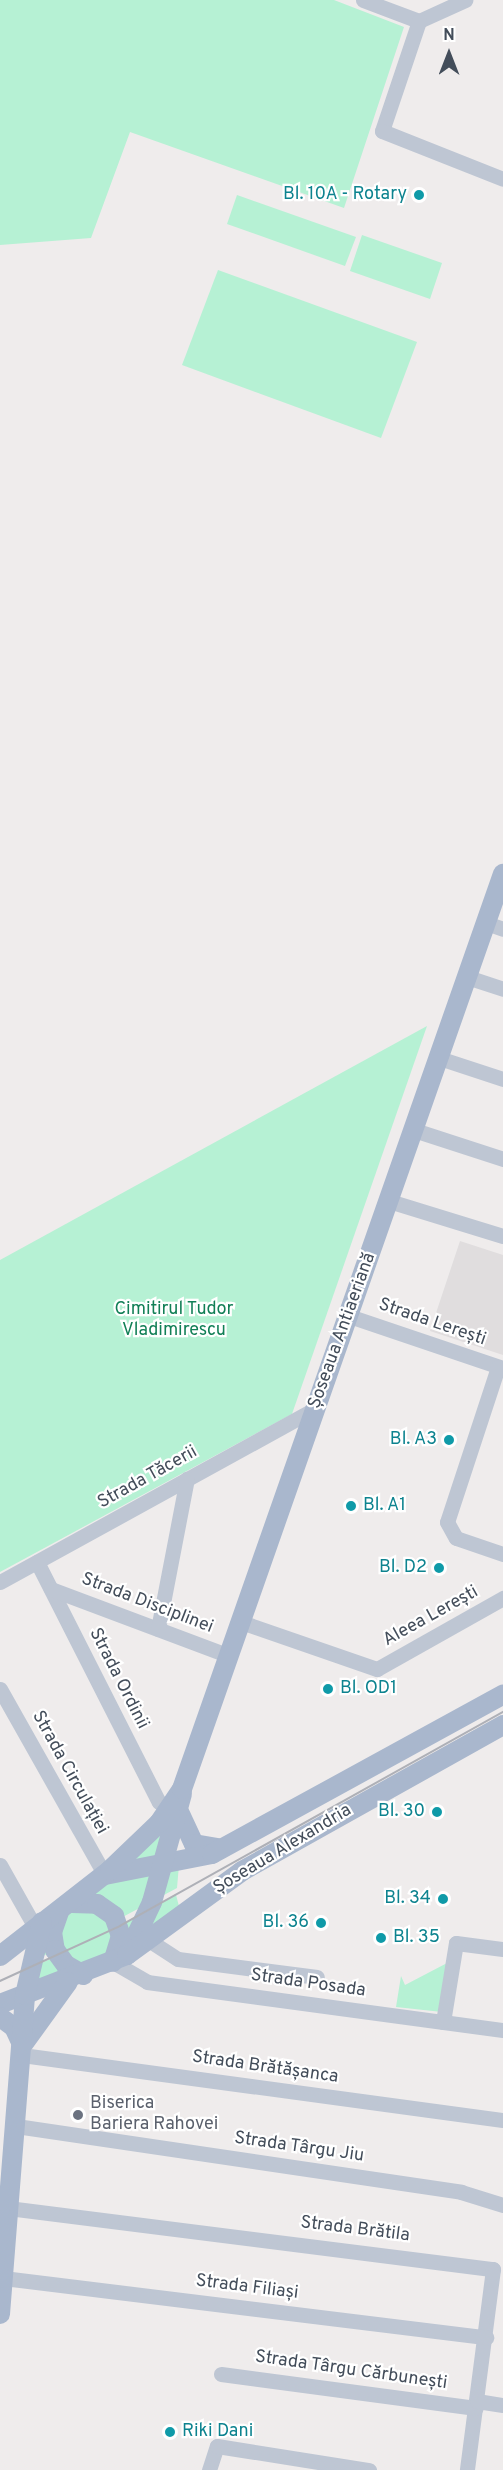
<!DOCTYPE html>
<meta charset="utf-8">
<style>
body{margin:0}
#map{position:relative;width:503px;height:2470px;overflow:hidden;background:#efecec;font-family:Overpass,sans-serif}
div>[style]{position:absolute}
.education>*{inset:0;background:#e0ddde}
.green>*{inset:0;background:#b6f1d4}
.minor>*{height:15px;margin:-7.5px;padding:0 7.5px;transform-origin:7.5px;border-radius:7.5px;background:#bec6d3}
.major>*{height:20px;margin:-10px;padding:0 10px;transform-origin:10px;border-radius:10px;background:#a9b7cd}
.tram>*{height:1.5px;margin:-0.75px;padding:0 0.75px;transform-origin:0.75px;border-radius:0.75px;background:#aeb0b7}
.dots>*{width:16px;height:16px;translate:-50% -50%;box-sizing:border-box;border:3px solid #fff;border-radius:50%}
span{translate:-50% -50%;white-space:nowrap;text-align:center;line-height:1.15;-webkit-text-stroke:4.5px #fff;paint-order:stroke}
.culture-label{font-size:18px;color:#0d838f}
.right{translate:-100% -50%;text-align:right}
.left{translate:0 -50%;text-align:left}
.park-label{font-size:18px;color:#117f56}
.street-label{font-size:18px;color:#434d5a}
.worship-label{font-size:18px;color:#5b616d}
.north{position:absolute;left:419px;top:24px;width:60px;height:60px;-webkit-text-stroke:4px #fff;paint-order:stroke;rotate:0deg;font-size:16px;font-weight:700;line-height:24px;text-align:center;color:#434d5a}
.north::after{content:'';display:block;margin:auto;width:21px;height:27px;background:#434d5a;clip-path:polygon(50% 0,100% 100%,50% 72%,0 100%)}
</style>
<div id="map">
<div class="education">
<div style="clip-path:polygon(460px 1241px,503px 1255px,503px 1355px,430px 1331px)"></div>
</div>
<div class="green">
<div style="clip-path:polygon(0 0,334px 0,404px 27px,344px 208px,130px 132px,91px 238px,0 245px)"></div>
<div style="clip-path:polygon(237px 195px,356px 237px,345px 266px,227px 224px)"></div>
<div style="clip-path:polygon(362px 235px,442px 263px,430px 299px,350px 271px)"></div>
<div style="clip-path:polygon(218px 270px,417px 342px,381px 438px,182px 365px)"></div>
<div style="clip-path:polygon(427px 1026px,292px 1414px,0 1572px,0 1260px)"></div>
<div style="clip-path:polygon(173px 1804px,164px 1867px,179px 1865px,177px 1888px,117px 1920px,120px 1926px,176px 1895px,182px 1917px,150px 1941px,26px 1988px,29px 1968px,58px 1956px,55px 1950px,31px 1962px,37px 1935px)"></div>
<div style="clip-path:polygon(449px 1962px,442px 2012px,396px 2007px,401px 1976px,405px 1985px)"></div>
</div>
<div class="minor">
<div style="left:363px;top:0;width:60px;rotate:20.6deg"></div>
<div style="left:419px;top:21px;width:51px;rotate:-24.5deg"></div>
<div style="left:419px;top:21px;width:116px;rotate:108.6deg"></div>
<div style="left:382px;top:131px;width:130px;rotate:21.6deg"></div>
<div style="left:486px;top:923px;width:18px;rotate:19deg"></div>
<div style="left:467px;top:977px;width:38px;rotate:18deg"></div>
<div style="left:439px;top:1058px;width:67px;rotate:18.2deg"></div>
<div style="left:414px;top:1130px;width:94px;rotate:18deg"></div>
<div style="left:389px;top:1201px;width:119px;rotate:17.1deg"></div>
<div style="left:349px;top:1316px;width:163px;rotate:18.7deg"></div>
<div style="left:498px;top:1367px;width:163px;rotate:108.2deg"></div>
<div style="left:447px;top:1522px;width:18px;rotate:61deg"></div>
<div style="left:456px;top:1538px;width:50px;rotate:18.8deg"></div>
<div style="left:37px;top:1562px;width:269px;rotate:63.1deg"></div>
<div style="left:159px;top:1802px;width:13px;rotate:29deg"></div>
<div style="left:0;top:1582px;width:359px;rotate:-28.8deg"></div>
<div style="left:51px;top:1589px;width:190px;rotate:20.6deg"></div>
<div style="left:241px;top:1622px;width:144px;rotate:19.1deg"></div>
<div style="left:377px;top:1669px;width:145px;rotate:-29.4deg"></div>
<div style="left:158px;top:1629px;width:153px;rotate:-79.1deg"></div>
<div style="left:0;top:1689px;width:214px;rotate:60.6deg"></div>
<div style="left:0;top:1865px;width:71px;rotate:60.6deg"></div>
<div style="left:150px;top:1941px;width:33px;rotate:33deg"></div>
<div style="left:178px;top:1959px;width:140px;rotate:7.4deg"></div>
<div style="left:113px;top:1962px;width:39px;rotate:30deg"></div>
<div style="left:147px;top:1982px;width:359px;rotate:7.7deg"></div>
<div style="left:443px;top:2022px;width:80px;rotate:-80.7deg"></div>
<div style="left:456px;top:1943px;width:47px;rotate:7.3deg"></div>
<div style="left:22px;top:2055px;width:485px;rotate:7.7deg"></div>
<div style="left:16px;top:2126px;width:450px;rotate:8.4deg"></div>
<div style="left:461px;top:2192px;width:44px;rotate:17.2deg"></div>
<div style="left:0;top:2207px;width:497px;rotate:7.2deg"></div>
<div style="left:493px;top:2269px;width:203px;rotate:97.4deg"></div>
<div style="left:3px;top:2278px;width:487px;rotate:7deg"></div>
<div style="left:221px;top:2374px;width:257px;rotate:7.6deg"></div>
<div style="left:477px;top:2401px;width:26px;rotate:9deg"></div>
<div style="left:209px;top:2470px;width:25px;rotate:-72deg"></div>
<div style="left:217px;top:2446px;width:154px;rotate:9deg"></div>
</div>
<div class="major">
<div style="left:180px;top:1814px;width:33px;rotate:65deg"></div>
<div style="left:194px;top:1844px;width:27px;rotate:10deg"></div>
<div style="left:105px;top:1875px;width:109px;rotate:-11.1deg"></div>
<div style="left:212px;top:1854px;width:332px;rotate:-28.7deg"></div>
<div style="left:72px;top:1903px;width:25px;rotate:2deg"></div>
<div style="left:97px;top:1904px;width:21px;rotate:35deg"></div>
<div style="left:114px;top:1916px;width:21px;rotate:71deg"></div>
<div style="left:121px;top:1936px;width:27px;rotate:107deg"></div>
<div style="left:59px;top:1912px;width:21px;rotate:109deg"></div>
<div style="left:52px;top:1932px;width:18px;rotate:81deg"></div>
<div style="left:55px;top:1950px;width:19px;rotate:54deg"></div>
<div style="left:66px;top:1965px;width:20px;rotate:30deg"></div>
<div style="left:127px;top:1955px;width:59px;rotate:-64.7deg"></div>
<div style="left:152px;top:1902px;width:112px;rotate:-74.5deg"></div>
<div style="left:0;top:1956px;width:140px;rotate:-38deg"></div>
<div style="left:110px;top:1870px;width:68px;rotate:-43.8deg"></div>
<div style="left:159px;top:1823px;width:41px;rotate:-55.9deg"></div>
<div style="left:182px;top:1789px;width:970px;rotate:-70.67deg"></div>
<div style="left:0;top:2004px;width:136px;rotate:-21.1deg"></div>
<div style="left:127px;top:1955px;width:142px;rotate:-36.1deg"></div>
<div style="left:242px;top:1871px;width:299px;rotate:-29.2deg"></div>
<div style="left:0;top:2017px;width:17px;rotate:36deg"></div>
<div style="left:14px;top:2027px;width:19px;rotate:65deg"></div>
<div style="left:24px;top:2043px;width:75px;rotate:-54.2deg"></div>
<div style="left:0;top:2314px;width:320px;rotate:-85.5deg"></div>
<div style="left:25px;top:1995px;width:75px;rotate:-76.9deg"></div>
</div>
<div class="tram">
<div style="left:0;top:1981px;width:132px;rotate:-24.6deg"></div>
<div style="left:120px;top:1926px;width:439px;rotate:-29.2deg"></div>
</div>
<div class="dots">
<div style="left:419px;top:195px;background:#0f9aa8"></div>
<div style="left:449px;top:1440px;background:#0f9aa8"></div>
<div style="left:351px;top:1506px;background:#0f9aa8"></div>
<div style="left:439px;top:1568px;background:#0f9aa8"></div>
<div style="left:328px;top:1689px;background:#0f9aa8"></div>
<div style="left:437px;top:1812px;background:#0f9aa8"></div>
<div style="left:443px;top:1899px;background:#0f9aa8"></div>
<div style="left:321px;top:1923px;background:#0f9aa8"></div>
<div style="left:381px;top:1938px;background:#0f9aa8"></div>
<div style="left:78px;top:2115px;background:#6b7280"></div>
<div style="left:170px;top:2432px;background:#0f9aa8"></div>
</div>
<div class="culture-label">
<span class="right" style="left:407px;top:195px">Bl. 10A - Rotary</span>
<span class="right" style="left:437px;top:1440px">Bl. A3</span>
<span class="left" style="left:363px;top:1506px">Bl. A1</span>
<span class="right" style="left:427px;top:1568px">Bl. D2</span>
<span class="left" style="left:340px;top:1689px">Bl. OD1</span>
<span class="right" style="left:425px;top:1812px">Bl. 30</span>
<span class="right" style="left:431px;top:1899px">Bl. 34</span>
<span class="right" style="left:309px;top:1923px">Bl. 36</span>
<span class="left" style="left:393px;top:1938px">Bl. 35</span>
<span class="left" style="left:182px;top:2432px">Riki Dani</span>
</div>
<div class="park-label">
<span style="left:174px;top:1321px">Cimitirul Tudor<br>Vladimirescu</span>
</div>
<div class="street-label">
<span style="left:432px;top:1323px;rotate:19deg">Strada Lerești</span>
<span style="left:343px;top:1331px;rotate:-70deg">Șoseaua Antiaeriană</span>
<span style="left:148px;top:1478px;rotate:-29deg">Strada Tăcerii</span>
<span style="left:147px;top:1604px;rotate:21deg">Strada Disciplinei</span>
<span style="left:431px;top:1617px;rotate:-29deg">Aleea Lerești</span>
<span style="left:118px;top:1679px;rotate:63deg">Strada Ordinii</span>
<span style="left:69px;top:1773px;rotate:61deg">Strada Circulației</span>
<span style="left:283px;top:1850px;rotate:-31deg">Șoseaua Alexandria</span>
<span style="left:308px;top:1984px;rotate:8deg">Strada Posada</span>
<span style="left:265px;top:2068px;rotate:8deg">Strada Brătășanca</span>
<span style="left:299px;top:2148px;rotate:8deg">Strada Târgu Jiu</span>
<span style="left:355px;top:2230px;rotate:7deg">Strada Brătila</span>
<span style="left:247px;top:2288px;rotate:7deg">Strada Filiași</span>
<span style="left:351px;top:2371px;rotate:8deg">Strada Târgu Cărbunești</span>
</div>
<div class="worship-label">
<span class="left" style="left:90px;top:2115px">Biserica<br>Bariera Rahovei</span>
</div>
<div class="north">N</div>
</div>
